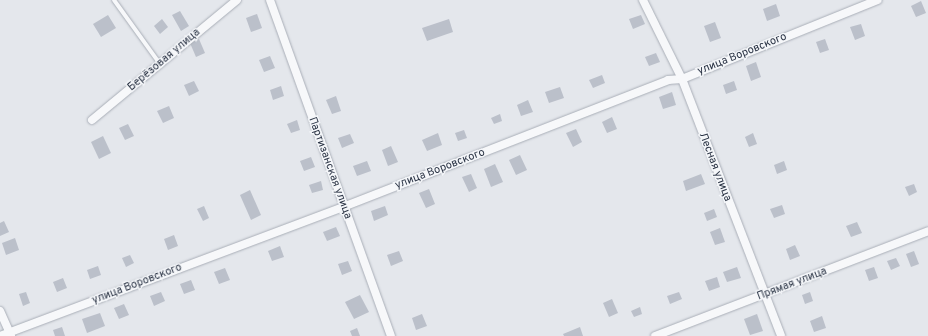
<!DOCTYPE html>
<meta charset="utf-8">
<style>
body{margin:0}
#map{position:relative;width:928px;height:336px;overflow:hidden;background:#e4e7ec;font-family:Overpass,sans-serif}
div>[style]{position:absolute}
.building>*{inset:0;background:#bbc0ca}
.roads{filter:drop-shadow(0 0 1px #a9aeb7) drop-shadow(0 0 1px #a9aeb7)}
.service>*{height:4px;margin:-2px;padding:0 2px;transform-origin:2px;border-radius:2px;background:#f7f8fa}
.minor>*{height:8px;margin:-4px;padding:0 4px;transform-origin:4px;border-radius:4px;background:#f7f8fa}
span{translate:-50% -50%;white-space:nowrap;text-align:center;line-height:1.15;-webkit-text-stroke:3px #f4f6f9;paint-order:stroke}
.street-label{font-size:11px;color:#2b3445}
</style>
<div id="map">
<div class="building">
<div style="clip-path:polygon(921px 1px,926px 13px,916px 17px,911px 6px)"></div>
<div style="clip-path:polygon(776px 4px,780px 16px,767px 21px,763px 9px)"></div>
<div style="clip-path:polygon(180px 11px,189px 26px,181px 31px,172px 15px)"></div>
<div style="clip-path:polygon(257px 14px,262px 28px,251px 32px,246px 18px)"></div>
<div style="clip-path:polygon(108px 15px,116px 28px,101px 37px,93px 24px)"></div>
<div style="clip-path:polygon(641px 15px,645px 24px,633px 29px,629px 19px)"></div>
<div style="clip-path:polygon(162px 19px,168px 27px,160px 34px,154px 26px)"></div>
<div style="clip-path:polygon(449px 19px,453px 32px,427px 41px,422px 28px)"></div>
<div style="clip-path:polygon(715px 22px,721px 38px,710px 42px,704px 26px)"></div>
<div style="clip-path:polygon(861px 24px,865px 36px,855px 40px,850px 27px)"></div>
<div style="clip-path:polygon(199px 39px,205px 53px,196px 57px,190px 43px)"></div>
<div style="clip-path:polygon(825px 39px,829px 50px,820px 53px,816px 42px)"></div>
<div style="clip-path:polygon(656px 53px,660px 62px,649px 66px,645px 57px)"></div>
<div style="clip-path:polygon(270px 56px,275px 68px,264px 72px,259px 60px)"></div>
<div style="clip-path:polygon(756px 62px,761px 77px,751px 81px,746px 66px)"></div>
<div style="clip-path:polygon(602px 75px,605px 83px,593px 88px,589px 80px)"></div>
<div style="clip-path:polygon(194px 81px,199px 91px,189px 96px,184px 85px)"></div>
<div style="clip-path:polygon(734px 81px,737px 90px,726px 94px,723px 85px)"></div>
<div style="clip-path:polygon(281px 86px,284px 96px,273px 100px,270px 90px)"></div>
<div style="clip-path:polygon(560px 87px,564px 98px,549px 103px,545px 92px)"></div>
<div style="clip-path:polygon(672px 92px,676px 105px,663px 109px,659px 97px)"></div>
<div style="clip-path:polygon(336px 96px,341px 111px,332px 114px,326px 100px)"></div>
<div style="clip-path:polygon(528px 100px,533px 112px,521px 116px,517px 105px)"></div>
<div style="clip-path:polygon(169px 106px,174px 118px,163px 123px,157px 111px)"></div>
<div style="clip-path:polygon(500px 114px,502px 121px,494px 124px,491px 118px)"></div>
<div style="clip-path:polygon(612px 117px,617px 129px,607px 133px,602px 122px)"></div>
<div style="clip-path:polygon(297px 120px,300px 130px,291px 133px,287px 124px)"></div>
<div style="clip-path:polygon(128px 124px,134px 136px,125px 140px,119px 128px)"></div>
<div style="clip-path:polygon(576px 129px,582px 142px,573px 147px,566px 133px)"></div>
<div style="clip-path:polygon(464px 130px,467px 138px,458px 141px,455px 133px)"></div>
<div style="clip-path:polygon(438px 133px,442px 145px,427px 151px,422px 140px)"></div>
<div style="clip-path:polygon(753px 133px,757px 144px,749px 147px,745px 137px)"></div>
<div style="clip-path:polygon(350px 134px,354px 143px,342px 148px,338px 138px)"></div>
<div style="clip-path:polygon(103px 136px,111px 153px,99px 159px,91px 142px)"></div>
<div style="clip-path:polygon(391px 146px,398px 162px,388px 166px,382px 150px)"></div>
<div style="clip-path:polygon(520px 155px,527px 170px,516px 175px,509px 160px)"></div>
<div style="clip-path:polygon(311px 157px,315px 167px,304px 171px,300px 161px)"></div>
<div style="clip-path:polygon(367px 161px,371px 171px,357px 176px,353px 166px)"></div>
<div style="clip-path:polygon(784px 161px,787px 170px,777px 174px,774px 165px)"></div>
<div style="clip-path:polygon(495px 164px,503px 182px,491px 187px,484px 169px)"></div>
<div style="clip-path:polygon(471px 174px,477px 188px,469px 192px,462px 177px)"></div>
<div style="clip-path:polygon(701px 174px,705px 184px,686px 191px,683px 181px)"></div>
<div style="clip-path:polygon(321px 181px,323px 190px,312px 193px,309px 185px)"></div>
<div style="clip-path:polygon(914px 184px,917px 192px,909px 196px,905px 187px)"></div>
<div style="clip-path:polygon(429px 189px,435px 204px,426px 208px,419px 193px)"></div>
<div style="clip-path:polygon(250px 190px,261px 215px,251px 220px,240px 195px)"></div>
<div style="clip-path:polygon(782px 205px,785px 214px,774px 218px,770px 209px)"></div>
<div style="clip-path:polygon(204px 206px,209px 218px,203px 221px,197px 209px)"></div>
<div style="clip-path:polygon(385px 206px,388px 215px,374px 221px,371px 211px)"></div>
<div style="clip-path:polygon(714px 209px,717px 217px,707px 221px,704px 213px)"></div>
<div style="clip-path:polygon(4px 221px,9px 232px,0 236px,0 223px)"></div>
<div style="clip-path:polygon(857px 222px,862px 233px,851px 237px,846px 226px)"></div>
<div style="clip-path:polygon(336px 227px,340px 236px,327px 241px,323px 232px)"></div>
<div style="clip-path:polygon(720px 228px,725px 242px,715px 245px,710px 232px)"></div>
<div style="clip-path:polygon(174px 235px,178px 246px,168px 250px,164px 239px)"></div>
<div style="clip-path:polygon(15px 238px,19px 250px,6px 255px,2px 243px)"></div>
<div style="clip-path:polygon(795px 245px,800px 256px,790px 260px,786px 249px)"></div>
<div style="clip-path:polygon(280px 246px,284px 257px,272px 261px,268px 251px)"></div>
<div style="clip-path:polygon(399px 251px,403px 261px,391px 266px,387px 255px)"></div>
<div style="clip-path:polygon(914px 251px,919px 264px,911px 267px,906px 254px)"></div>
<div style="clip-path:polygon(130px 255px,134px 263px,126px 267px,122px 258px)"></div>
<div style="clip-path:polygon(896px 258px,900px 266px,891px 270px,887px 261px)"></div>
<div style="clip-path:polygon(348px 261px,352px 271px,342px 275px,338px 264px)"></div>
<div style="clip-path:polygon(98px 266px,101px 275px,90px 279px,87px 270px)"></div>
<div style="clip-path:polygon(737px 267px,741px 278px,727px 282px,723px 272px)"></div>
<div style="clip-path:polygon(874px 267px,878px 278px,869px 281px,865px 270px)"></div>
<div style="clip-path:polygon(225px 268px,230px 280px,219px 284px,214px 272px)"></div>
<div style="clip-path:polygon(717px 277px,720px 287px,709px 291px,705px 281px)"></div>
<div style="clip-path:polygon(63px 278px,67px 288px,57px 292px,53px 282px)"></div>
<div style="clip-path:polygon(191px 280px,195px 290px,184px 294px,180px 284px)"></div>
<div style="clip-path:polygon(26px 292px,30px 303px,23px 306px,19px 294px)"></div>
<div style="clip-path:polygon(161px 292px,165px 301px,154px 306px,150px 296px)"></div>
<div style="clip-path:polygon(679px 292px,682px 299px,670px 304px,667px 296px)"></div>
<div style="clip-path:polygon(810px 292px,813px 301px,805px 304px,802px 295px)"></div>
<div style="clip-path:polygon(360px 295px,369px 312px,354px 319px,345px 302px)"></div>
<div style="clip-path:polygon(612px 299px,618px 313px,609px 317px,603px 303px)"></div>
<div style="clip-path:polygon(124px 304px,129px 315px,119px 319px,114px 308px)"></div>
<div style="clip-path:polygon(640px 307px,642px 314px,634px 317px,631px 311px)"></div>
<div style="clip-path:polygon(100px 313px,105px 326px,87px 333px,82px 319px)"></div>
<div style="clip-path:polygon(422px 314px,427px 326px,416px 330px,412px 318px)"></div>
<div style="clip-path:polygon(757px 314px,763px 331px,750px 335px,744px 319px)"></div>
<div style="clip-path:polygon(822px 316px,826px 328px,814px 332px,810px 321px)"></div>
<div style="clip-path:polygon(62px 327px,65px 336px,55px 336px,53px 330px)"></div>
<div style="clip-path:polygon(580px 327px,583px 336px,564px 336px,563px 334px)"></div>
<div style="clip-path:polygon(357px 328px,360px 336px,352px 336px,350px 331px)"></div>
</div>
<div class="roads">
<div class="service">
<div style="left:114px;top:0;width:79px;rotate:54.3deg"></div>
</div>
<div class="minor">
<div style="left:270px;top:0;width:357px;rotate:70.2deg"></div>
<div style="left:643px;top:0;width:88px;rotate:63.7deg"></div>
<div style="left:682px;top:79px;width:275px;rotate:68.9deg"></div>
<div style="left:92px;top:120px;width:188px;rotate:-39.6deg"></div>
<div style="left:0;top:311px;width:27px;rotate:66deg"></div>
<div style="left:0;top:336px;width:366px;rotate:-20.6deg"></div>
<div style="left:343px;top:207px;width:349px;rotate:-21.3deg"></div>
<div style="left:668px;top:80px;width:14px;rotate:-4deg"></div>
<div style="left:682px;top:79px;width:211px;rotate:-22deg"></div>
<div style="left:655px;top:336px;width:292px;rotate:-21deg"></div>
</div>
</div>
<div class="street-label">
<span style="left:742px;top:54px;rotate:-22deg">улица Воровского</span>
<span style="left:164px;top:60px;rotate:-40deg">Берёзовая улица</span>
<span style="left:715px;top:167px;rotate:69deg">Лесная улица</span>
<span style="left:330px;top:168px;rotate:70deg">Партизанская улица</span>
<span style="left:440px;top:169px;rotate:-21deg">улица Воровского</span>
<span style="left:137px;top:284px;rotate:-21deg">улица Воровского</span>
<span style="left:792px;top:284px;rotate:-21deg">Прямая улица</span>
</div>
</div>
